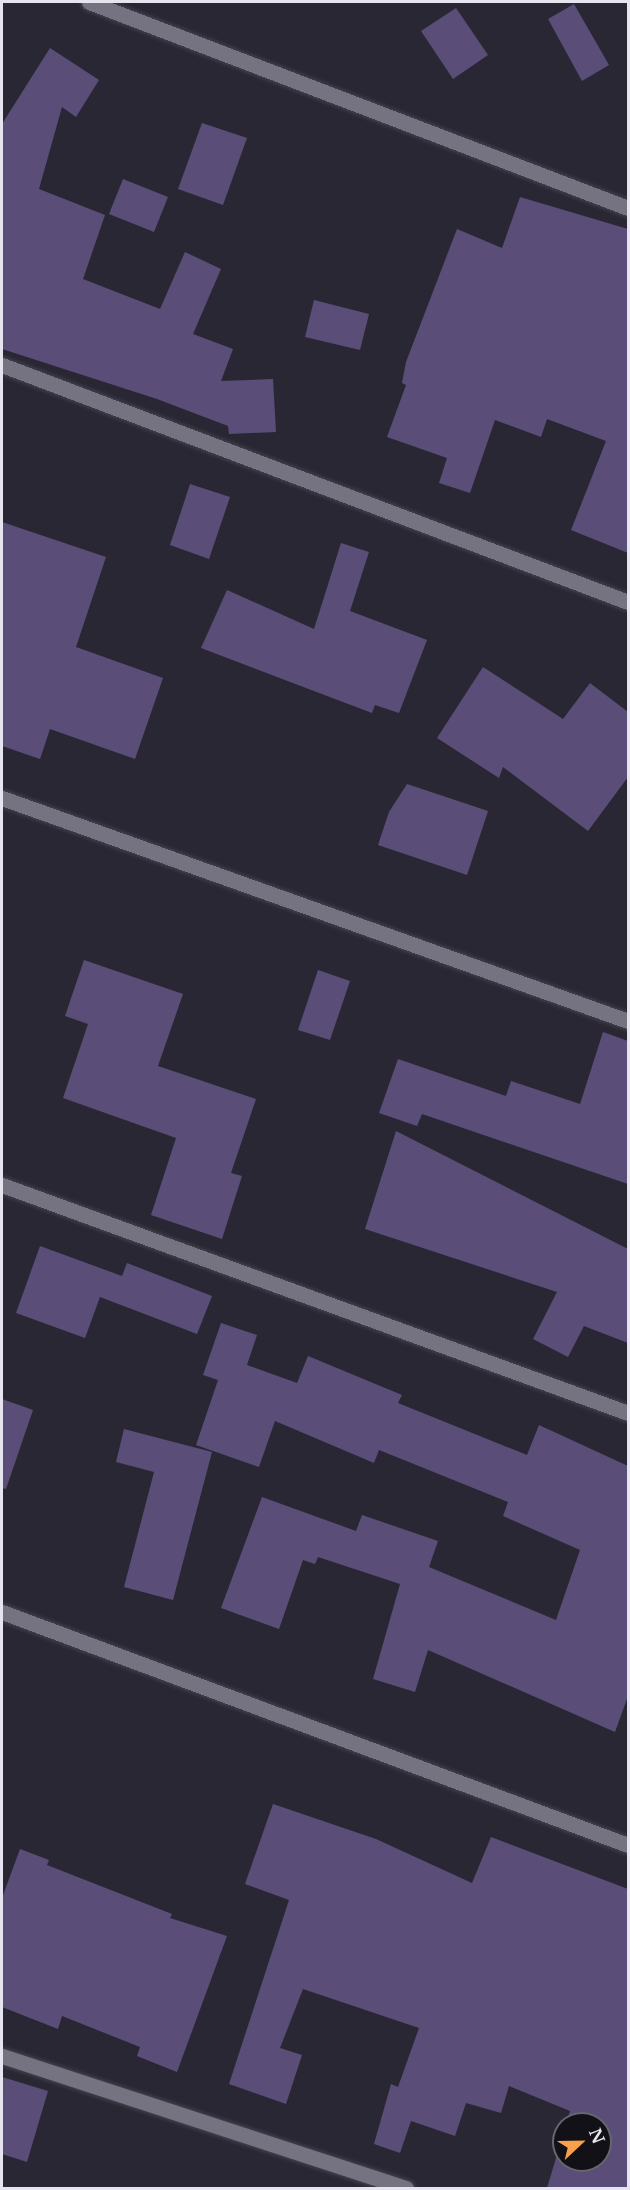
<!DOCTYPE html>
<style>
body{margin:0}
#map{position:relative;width:630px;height:2190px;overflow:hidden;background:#2a2734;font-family:"Libre Baskerville",serif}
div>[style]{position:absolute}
.building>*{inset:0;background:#5a4e78}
.roads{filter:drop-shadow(0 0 2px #45424e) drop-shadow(0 0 2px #45424e)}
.street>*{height:15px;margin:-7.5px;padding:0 7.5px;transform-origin:7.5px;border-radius:7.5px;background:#757282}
span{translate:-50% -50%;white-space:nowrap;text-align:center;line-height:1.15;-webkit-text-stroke:6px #121117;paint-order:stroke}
.frame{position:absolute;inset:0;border:3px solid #e6e4ee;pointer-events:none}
.north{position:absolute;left:552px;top:2112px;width:60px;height:60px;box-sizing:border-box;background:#121117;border:2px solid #67656d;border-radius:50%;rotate:68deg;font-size:16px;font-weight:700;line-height:24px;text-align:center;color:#e6e4ee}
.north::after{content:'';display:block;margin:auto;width:21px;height:27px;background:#f9a04d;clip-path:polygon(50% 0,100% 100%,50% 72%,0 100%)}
</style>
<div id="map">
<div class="building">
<div style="clip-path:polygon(574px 4px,609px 65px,582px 81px,548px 19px)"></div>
<div style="clip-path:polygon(456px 8px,488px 55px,453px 79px,421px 31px)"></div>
<div style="clip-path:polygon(50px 48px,99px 80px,76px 117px,62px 107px,39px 189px,105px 215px,83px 279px,160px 309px,185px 252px,221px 269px,193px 334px,233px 349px,221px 381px,273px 379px,276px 432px,229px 434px,228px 426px,157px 399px,2px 349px,2px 124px)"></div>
<div style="clip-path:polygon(202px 123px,247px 138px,223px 205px,178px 189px)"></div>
<div style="clip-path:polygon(123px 179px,168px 197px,154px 232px,109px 214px)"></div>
<div style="clip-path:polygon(520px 197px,628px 229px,628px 553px,571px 530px,606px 441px,547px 419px,541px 437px,495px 420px,470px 493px,439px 483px,447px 458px,387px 437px,406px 385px,402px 383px,406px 362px,457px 229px,502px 248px)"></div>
<div style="clip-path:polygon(314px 300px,369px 314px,360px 350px,305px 337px)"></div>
<div style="clip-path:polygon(190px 484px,230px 497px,209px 559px,170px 545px)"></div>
<div style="clip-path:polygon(2px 522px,106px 557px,76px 647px,163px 678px,135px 759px,50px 729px,40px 759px,2px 746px)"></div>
<div style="clip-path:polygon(341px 543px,369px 552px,350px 611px,427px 640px,399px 713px,375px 705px,372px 713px,201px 648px,227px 590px,314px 629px)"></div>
<div style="clip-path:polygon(483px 667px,563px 719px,590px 683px,628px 712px,628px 777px,588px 831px,503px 767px,499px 778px,437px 738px)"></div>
<div style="clip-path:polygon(407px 784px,488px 811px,467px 875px,378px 845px,389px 812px)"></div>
<div style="clip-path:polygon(84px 960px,183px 994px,158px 1066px,256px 1099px,231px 1173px,242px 1176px,222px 1239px,151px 1215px,176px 1138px,63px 1098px,88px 1024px,65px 1016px)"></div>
<div style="clip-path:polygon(318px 970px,350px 981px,330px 1040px,298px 1030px)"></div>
<div style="clip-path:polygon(603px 1032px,628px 1041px,628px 1184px,422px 1114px,417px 1126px,379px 1113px,398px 1059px,506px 1096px,511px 1081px,580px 1104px)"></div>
<div style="clip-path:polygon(396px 1131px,628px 1249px,628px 1343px,584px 1326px,568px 1357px,533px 1339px,557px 1292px,365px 1229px)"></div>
<div style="clip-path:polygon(40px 1246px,122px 1276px,127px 1263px,212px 1296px,197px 1334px,100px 1297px,85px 1338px,16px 1313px)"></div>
<div style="clip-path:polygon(221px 1323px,257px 1335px,247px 1365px,297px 1383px,308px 1356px,402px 1395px,398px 1403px,527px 1455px,539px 1425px,628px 1466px,628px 1696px,615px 1732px,428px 1650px,415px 1692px,373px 1679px,400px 1584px,318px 1557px,315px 1564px,303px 1560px,279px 1629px,221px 1608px,262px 1497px,356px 1531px,362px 1515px,438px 1541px,429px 1567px,556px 1620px,580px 1550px,503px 1516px,508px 1502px,379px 1450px,374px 1463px,275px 1421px,259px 1467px,196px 1445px,218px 1380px,203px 1375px)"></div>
<div style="clip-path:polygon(2px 1399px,33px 1410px,6px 1489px,2px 1488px)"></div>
<div style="clip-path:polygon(124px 1429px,212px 1452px,173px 1600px,124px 1587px,154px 1472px,116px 1462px)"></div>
<div style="clip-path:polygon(273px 1804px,376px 1839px,472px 1883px,491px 1837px,628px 1889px,628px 2188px,547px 2188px,564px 2131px,564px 2160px,600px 2160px,600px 2124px,566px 2124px,570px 2111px,509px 2086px,501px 2113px,466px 2103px,455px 2136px,411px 2121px,400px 2153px,374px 2144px,391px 2084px,398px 2087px,419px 2028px,303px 1989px,280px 2048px,302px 2055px,286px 2104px,229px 2084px,289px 1900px,245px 1884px)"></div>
<div style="clip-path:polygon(20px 1849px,49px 1860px,47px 1865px,172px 1914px,170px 1918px,227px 1936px,177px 2072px,137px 2056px,140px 2047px,62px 2016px,58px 2029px,2px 2007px,2px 1898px)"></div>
<div style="clip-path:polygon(2px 2077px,48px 2091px,27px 2162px,2px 2154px)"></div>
</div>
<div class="roads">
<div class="street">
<div style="left:89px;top:2px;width:577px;rotate:20.92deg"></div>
<div style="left:2px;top:365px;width:669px;rotate:20.74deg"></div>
<div style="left:2px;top:798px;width:665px;rotate:19.61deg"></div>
<div style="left:2px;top:1185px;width:666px;rotate:20.01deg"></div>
<div style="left:2px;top:1612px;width:668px;rotate:20.42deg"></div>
<div style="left:2px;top:2056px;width:425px;rotate:18.1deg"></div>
</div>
</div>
<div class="frame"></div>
<div class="north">N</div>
</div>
